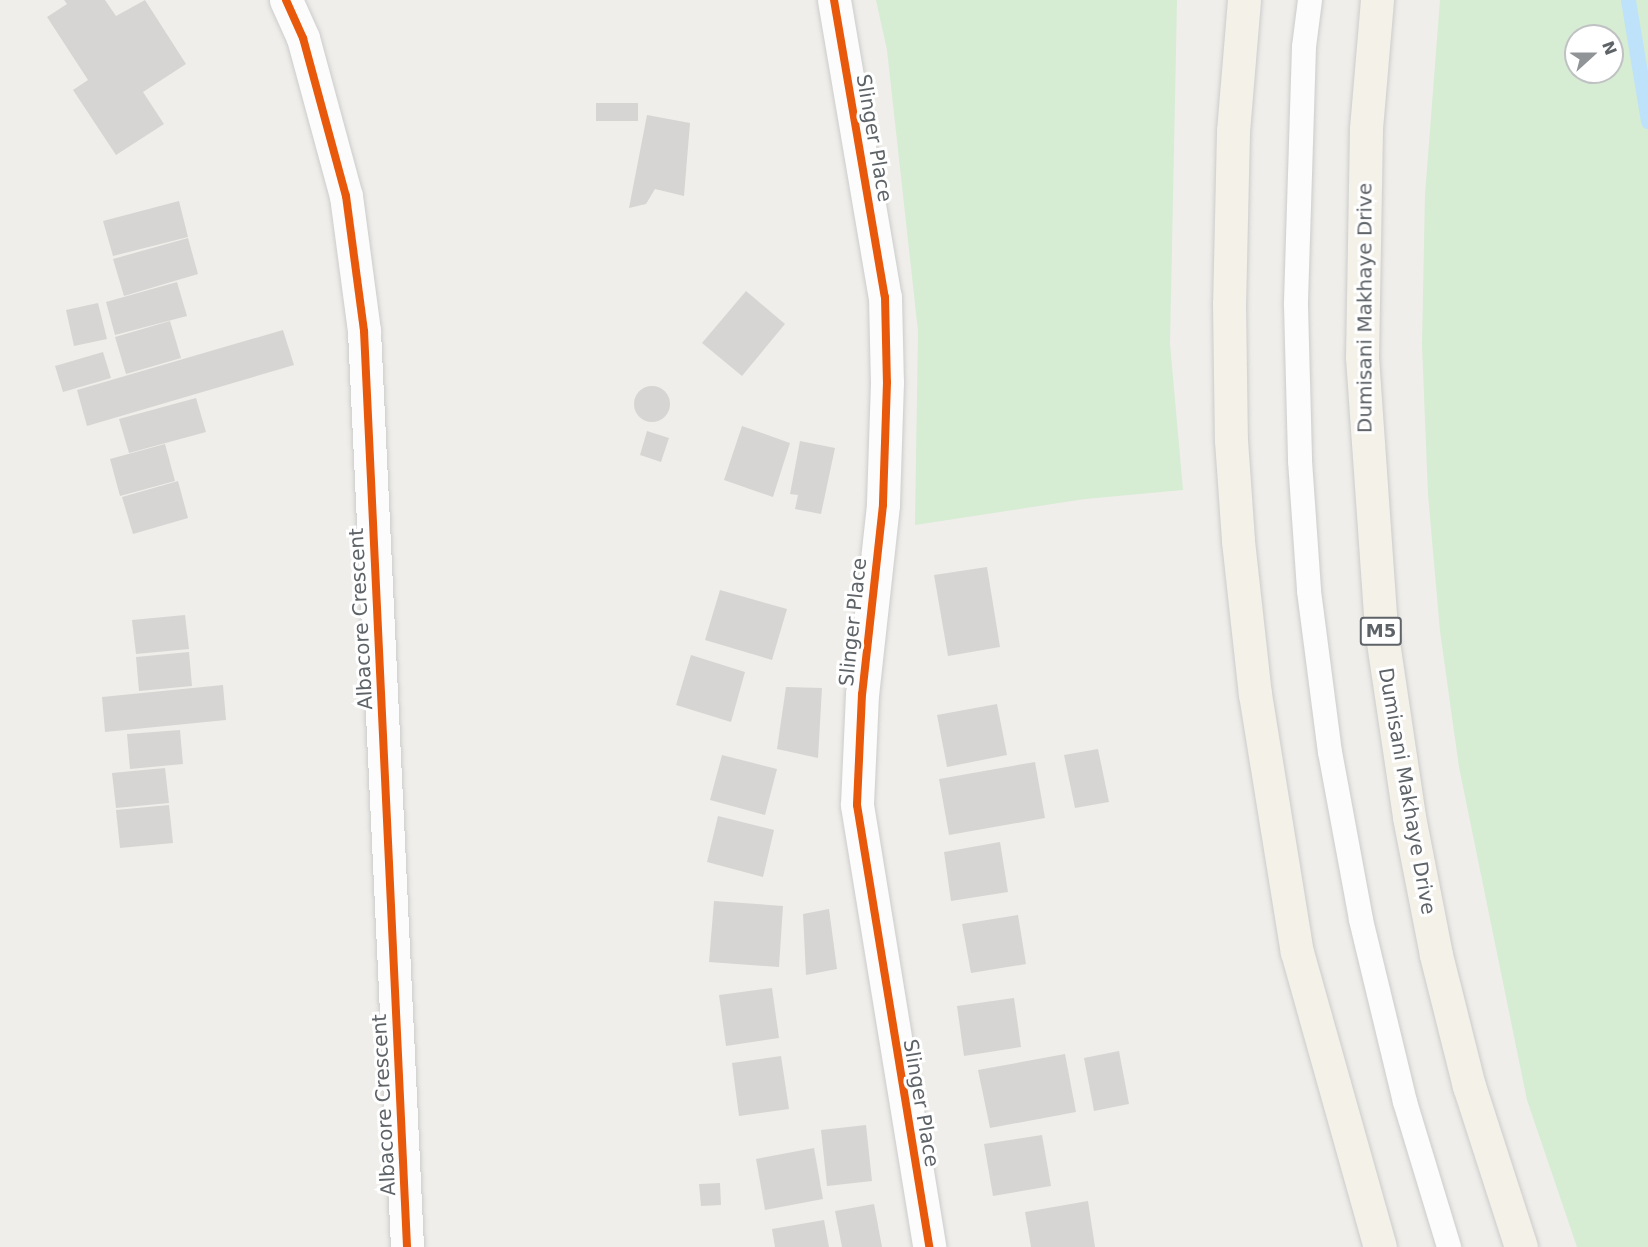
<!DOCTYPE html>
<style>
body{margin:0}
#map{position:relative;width:1648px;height:1247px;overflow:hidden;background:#efeeea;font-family:"DejaVu Sans",sans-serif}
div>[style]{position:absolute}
.green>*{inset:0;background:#d6ecd3}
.stream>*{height:15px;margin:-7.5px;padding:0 7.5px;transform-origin:7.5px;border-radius:7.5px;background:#bee2f9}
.building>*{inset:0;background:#d7d5d3}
.round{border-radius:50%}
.roads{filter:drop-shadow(0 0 2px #ccc) drop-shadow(0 0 2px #ccc)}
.service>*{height:24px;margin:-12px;padding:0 12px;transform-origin:12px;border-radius:12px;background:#fdfcfc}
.minor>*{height:33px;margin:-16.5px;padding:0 16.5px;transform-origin:16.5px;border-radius:16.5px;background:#fdfcfc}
.primary>*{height:33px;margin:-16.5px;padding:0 16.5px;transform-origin:16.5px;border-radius:16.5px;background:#f4f1e9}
.cycleway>*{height:8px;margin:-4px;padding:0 4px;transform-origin:4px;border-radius:4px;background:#e8590c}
span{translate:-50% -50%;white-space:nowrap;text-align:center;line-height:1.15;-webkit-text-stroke:6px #fff;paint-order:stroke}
.shield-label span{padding:2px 4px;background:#fff;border:2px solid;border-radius:4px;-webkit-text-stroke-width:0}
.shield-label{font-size:18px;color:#5e6368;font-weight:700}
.street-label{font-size:20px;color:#5e6368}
.north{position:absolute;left:1564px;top:24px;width:60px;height:60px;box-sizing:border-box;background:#fff;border:2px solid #bfc1c3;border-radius:50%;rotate:69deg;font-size:16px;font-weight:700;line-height:24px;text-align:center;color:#5e6368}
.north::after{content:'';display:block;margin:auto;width:21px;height:27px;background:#919496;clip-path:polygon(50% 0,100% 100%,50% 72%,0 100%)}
</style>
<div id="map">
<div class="green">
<div style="clip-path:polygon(876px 0,1177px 0,1170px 344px,1183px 490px,1085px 499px,915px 525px,918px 331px,887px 50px)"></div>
<div style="clip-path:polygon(evenodd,1440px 0,1648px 0,1648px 1247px,1577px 1247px,1527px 1100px,1459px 767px,1440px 631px,1428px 494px,1422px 345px,1425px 195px,1440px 0,1576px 36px,1612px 36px,1612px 72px,1576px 72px,1576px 36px)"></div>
</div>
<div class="stream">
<div style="left:1628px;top:0;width:123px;rotate:80.6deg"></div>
</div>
<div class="building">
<div style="clip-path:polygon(64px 0,105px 0,116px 16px,145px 0,186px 64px,143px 92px,164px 124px,116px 155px,73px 90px,88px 80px,47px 17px,67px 4px)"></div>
<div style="clip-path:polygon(596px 103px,638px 103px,638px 121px,596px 121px)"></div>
<div style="clip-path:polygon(647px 115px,690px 123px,684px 196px,655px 189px,646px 204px,629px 208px)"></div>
<div style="clip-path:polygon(179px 201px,188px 237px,113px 256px,103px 221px)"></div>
<div style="clip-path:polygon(188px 238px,198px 274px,124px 296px,113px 259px)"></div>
<div style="clip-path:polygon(177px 282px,187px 316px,115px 335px,106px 302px)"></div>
<div style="clip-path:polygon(746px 291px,785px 324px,742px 376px,702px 343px)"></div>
<div style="clip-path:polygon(98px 303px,107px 339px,74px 346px,66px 310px)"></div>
<div style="clip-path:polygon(170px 321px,181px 358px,126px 374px,115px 337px)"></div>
<div style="clip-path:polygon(283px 330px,294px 365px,87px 426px,77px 390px)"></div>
<div style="clip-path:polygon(103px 352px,111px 378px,63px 392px,55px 366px)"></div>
<div class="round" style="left:634px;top:386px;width:36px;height:36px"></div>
<div style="clip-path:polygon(196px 398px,206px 432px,129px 453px,119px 419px)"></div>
<div style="clip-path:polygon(742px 426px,790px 443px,773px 497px,724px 480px)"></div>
<div style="clip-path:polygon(647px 431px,669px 438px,661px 462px,640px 455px)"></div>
<div style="clip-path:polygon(800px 441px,835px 448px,821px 514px,795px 509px,798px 495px,790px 494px)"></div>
<div style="clip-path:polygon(165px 444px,175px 481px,120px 496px,110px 459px)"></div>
<div style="clip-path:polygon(178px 481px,188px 518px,133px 534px,122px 497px)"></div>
<div style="clip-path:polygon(987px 567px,1000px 647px,948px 656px,934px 575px)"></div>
<div style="clip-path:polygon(720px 590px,787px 609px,772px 660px,705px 640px)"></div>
<div style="clip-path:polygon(185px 615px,189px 649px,136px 654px,132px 620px)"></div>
<div style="clip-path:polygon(189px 652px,192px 686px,139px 691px,136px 657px)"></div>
<div style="clip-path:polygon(691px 655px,745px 672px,731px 722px,676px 705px)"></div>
<div style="clip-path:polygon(223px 685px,226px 720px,105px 732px,102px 697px)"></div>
<div style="clip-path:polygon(786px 687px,822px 688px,818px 758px,777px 749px)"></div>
<div style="clip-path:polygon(997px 704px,1007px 755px,947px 767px,937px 715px)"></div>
<div style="clip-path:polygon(180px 730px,183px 764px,130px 769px,127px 734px)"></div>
<div style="clip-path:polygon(1098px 749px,1109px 802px,1075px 808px,1064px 755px)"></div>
<div style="clip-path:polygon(722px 755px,777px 769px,765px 815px,710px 800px)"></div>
<div style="clip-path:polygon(1035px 762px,1045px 818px,949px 835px,939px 779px)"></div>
<div style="clip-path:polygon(165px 768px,169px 803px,116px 808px,112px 773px)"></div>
<div style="clip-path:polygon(169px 805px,173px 843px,120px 848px,116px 810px)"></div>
<div style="clip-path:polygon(718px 816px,774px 830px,763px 877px,707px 862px)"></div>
<div style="clip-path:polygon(1000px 842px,1008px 892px,951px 901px,944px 852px)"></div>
<div style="clip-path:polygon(714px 901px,783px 906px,779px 967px,709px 962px)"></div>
<div style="clip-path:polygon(829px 909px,837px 969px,806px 975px,803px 914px)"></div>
<div style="clip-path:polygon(1018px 915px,1026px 964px,971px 973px,962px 924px)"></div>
<div style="clip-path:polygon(772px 988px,779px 1038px,726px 1046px,719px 995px)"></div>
<div style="clip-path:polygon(1014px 998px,1021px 1047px,964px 1056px,957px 1006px)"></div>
<div style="clip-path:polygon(1119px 1051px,1129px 1104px,1094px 1111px,1084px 1058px)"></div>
<div style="clip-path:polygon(1065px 1054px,1076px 1112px,990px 1128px,978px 1070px)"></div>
<div style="clip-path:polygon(781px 1056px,789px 1109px,739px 1116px,732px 1063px)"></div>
<div style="clip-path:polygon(866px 1125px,872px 1181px,827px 1186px,821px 1130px)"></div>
<div style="clip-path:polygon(1042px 1135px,1051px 1186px,993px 1196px,984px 1144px)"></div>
<div style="clip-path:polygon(814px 1148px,823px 1199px,765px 1210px,756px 1159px)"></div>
<div style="clip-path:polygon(720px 1183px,721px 1205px,701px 1206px,699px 1184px)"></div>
<div style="clip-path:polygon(1088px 1201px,1095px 1247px,1031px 1247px,1025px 1212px)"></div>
<div style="clip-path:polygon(874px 1204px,882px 1247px,842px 1247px,835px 1211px)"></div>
<div style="clip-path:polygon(824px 1220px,829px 1247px,775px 1247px,772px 1229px)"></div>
</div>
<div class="roads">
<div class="service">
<div style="left:1310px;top:0;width:47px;rotate:97.3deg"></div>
<div style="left:1304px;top:47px;width:258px;rotate:91.8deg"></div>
<div style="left:1296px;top:305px;width:156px;rotate:88.5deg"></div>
<div style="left:1300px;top:461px;width:130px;rotate:86deg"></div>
<div style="left:1309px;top:591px;width:162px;rotate:82.6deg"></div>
<div style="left:1330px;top:752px;width:171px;rotate:79.5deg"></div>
<div style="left:1361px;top:920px;width:187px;rotate:76.4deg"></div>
<div style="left:1405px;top:1102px;width:152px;rotate:73.1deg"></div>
</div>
<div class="minor">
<div style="left:286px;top:0;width:42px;rotate:65.9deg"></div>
<div style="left:303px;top:38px;width:164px;rotate:74.8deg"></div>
<div style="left:346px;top:196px;width:136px;rotate:82.4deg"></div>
<div style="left:364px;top:331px;width:917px;rotate:87.31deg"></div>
<div style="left:834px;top:0;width:301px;rotate:80.3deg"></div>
<div style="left:885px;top:297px;width:85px;rotate:88.7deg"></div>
<div style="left:887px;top:382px;width:123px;rotate:91.9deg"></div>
<div style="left:883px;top:505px;width:190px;rotate:96.3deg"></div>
<div style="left:862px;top:694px;width:111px;rotate:92.6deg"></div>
<div style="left:857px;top:805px;width:448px;rotate:80.7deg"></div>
</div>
<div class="primary">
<div style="left:1244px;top:0;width:131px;rotate:94.8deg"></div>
<div style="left:1233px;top:131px;width:172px;rotate:91.3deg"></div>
<div style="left:1229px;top:303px;width:137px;rotate:89.2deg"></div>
<div style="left:1231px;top:440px;width:101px;rotate:86deg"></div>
<div style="left:1238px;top:541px;width:154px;rotate:83.7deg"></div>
<div style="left:1255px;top:694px;width:261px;rotate:80.8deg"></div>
<div style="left:1297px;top:952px;width:306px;rotate:74.3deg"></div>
<div style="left:1377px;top:0;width:129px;rotate:94.9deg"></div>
<div style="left:1366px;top:129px;width:228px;rotate:91deg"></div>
<div style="left:1362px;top:357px;width:273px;rotate:86deg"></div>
<div style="left:1381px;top:629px;width:190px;rotate:81.5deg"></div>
<div style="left:1409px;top:817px;width:141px;rotate:78.9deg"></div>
<div style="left:1436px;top:955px;width:135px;rotate:75.9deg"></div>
<div style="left:1469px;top:1086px;width:169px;rotate:72.1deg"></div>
</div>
</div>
<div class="cycleway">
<div style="left:286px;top:0;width:42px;rotate:65.9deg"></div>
<div style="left:303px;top:38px;width:164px;rotate:74.8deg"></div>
<div style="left:346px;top:196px;width:136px;rotate:82.4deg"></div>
<div style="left:364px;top:331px;width:917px;rotate:87.31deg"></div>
<div style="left:834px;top:0;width:301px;rotate:80.3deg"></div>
<div style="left:885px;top:297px;width:85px;rotate:88.7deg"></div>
<div style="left:887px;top:382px;width:123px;rotate:91.9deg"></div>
<div style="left:883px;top:505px;width:190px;rotate:96.3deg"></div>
<div style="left:862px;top:694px;width:111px;rotate:92.6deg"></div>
<div style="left:857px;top:805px;width:448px;rotate:80.7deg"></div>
</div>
<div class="shield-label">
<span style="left:1381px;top:631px">M5</span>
</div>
<div class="street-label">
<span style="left:874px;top:138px;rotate:80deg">Slinger Place</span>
<span style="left:1365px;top:308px;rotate:-90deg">Dumisani Makhaye Drive</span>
<span style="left:361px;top:619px;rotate:-93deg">Albacore Crescent</span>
<span style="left:853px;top:622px;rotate:-84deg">Slinger Place</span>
<span style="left:1407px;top:791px;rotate:80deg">Dumisani Makhaye Drive</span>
<span style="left:921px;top:1103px;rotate:80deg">Slinger Place</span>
<span style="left:384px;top:1105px;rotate:-93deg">Albacore Crescent</span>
</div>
<div class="north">N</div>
</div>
